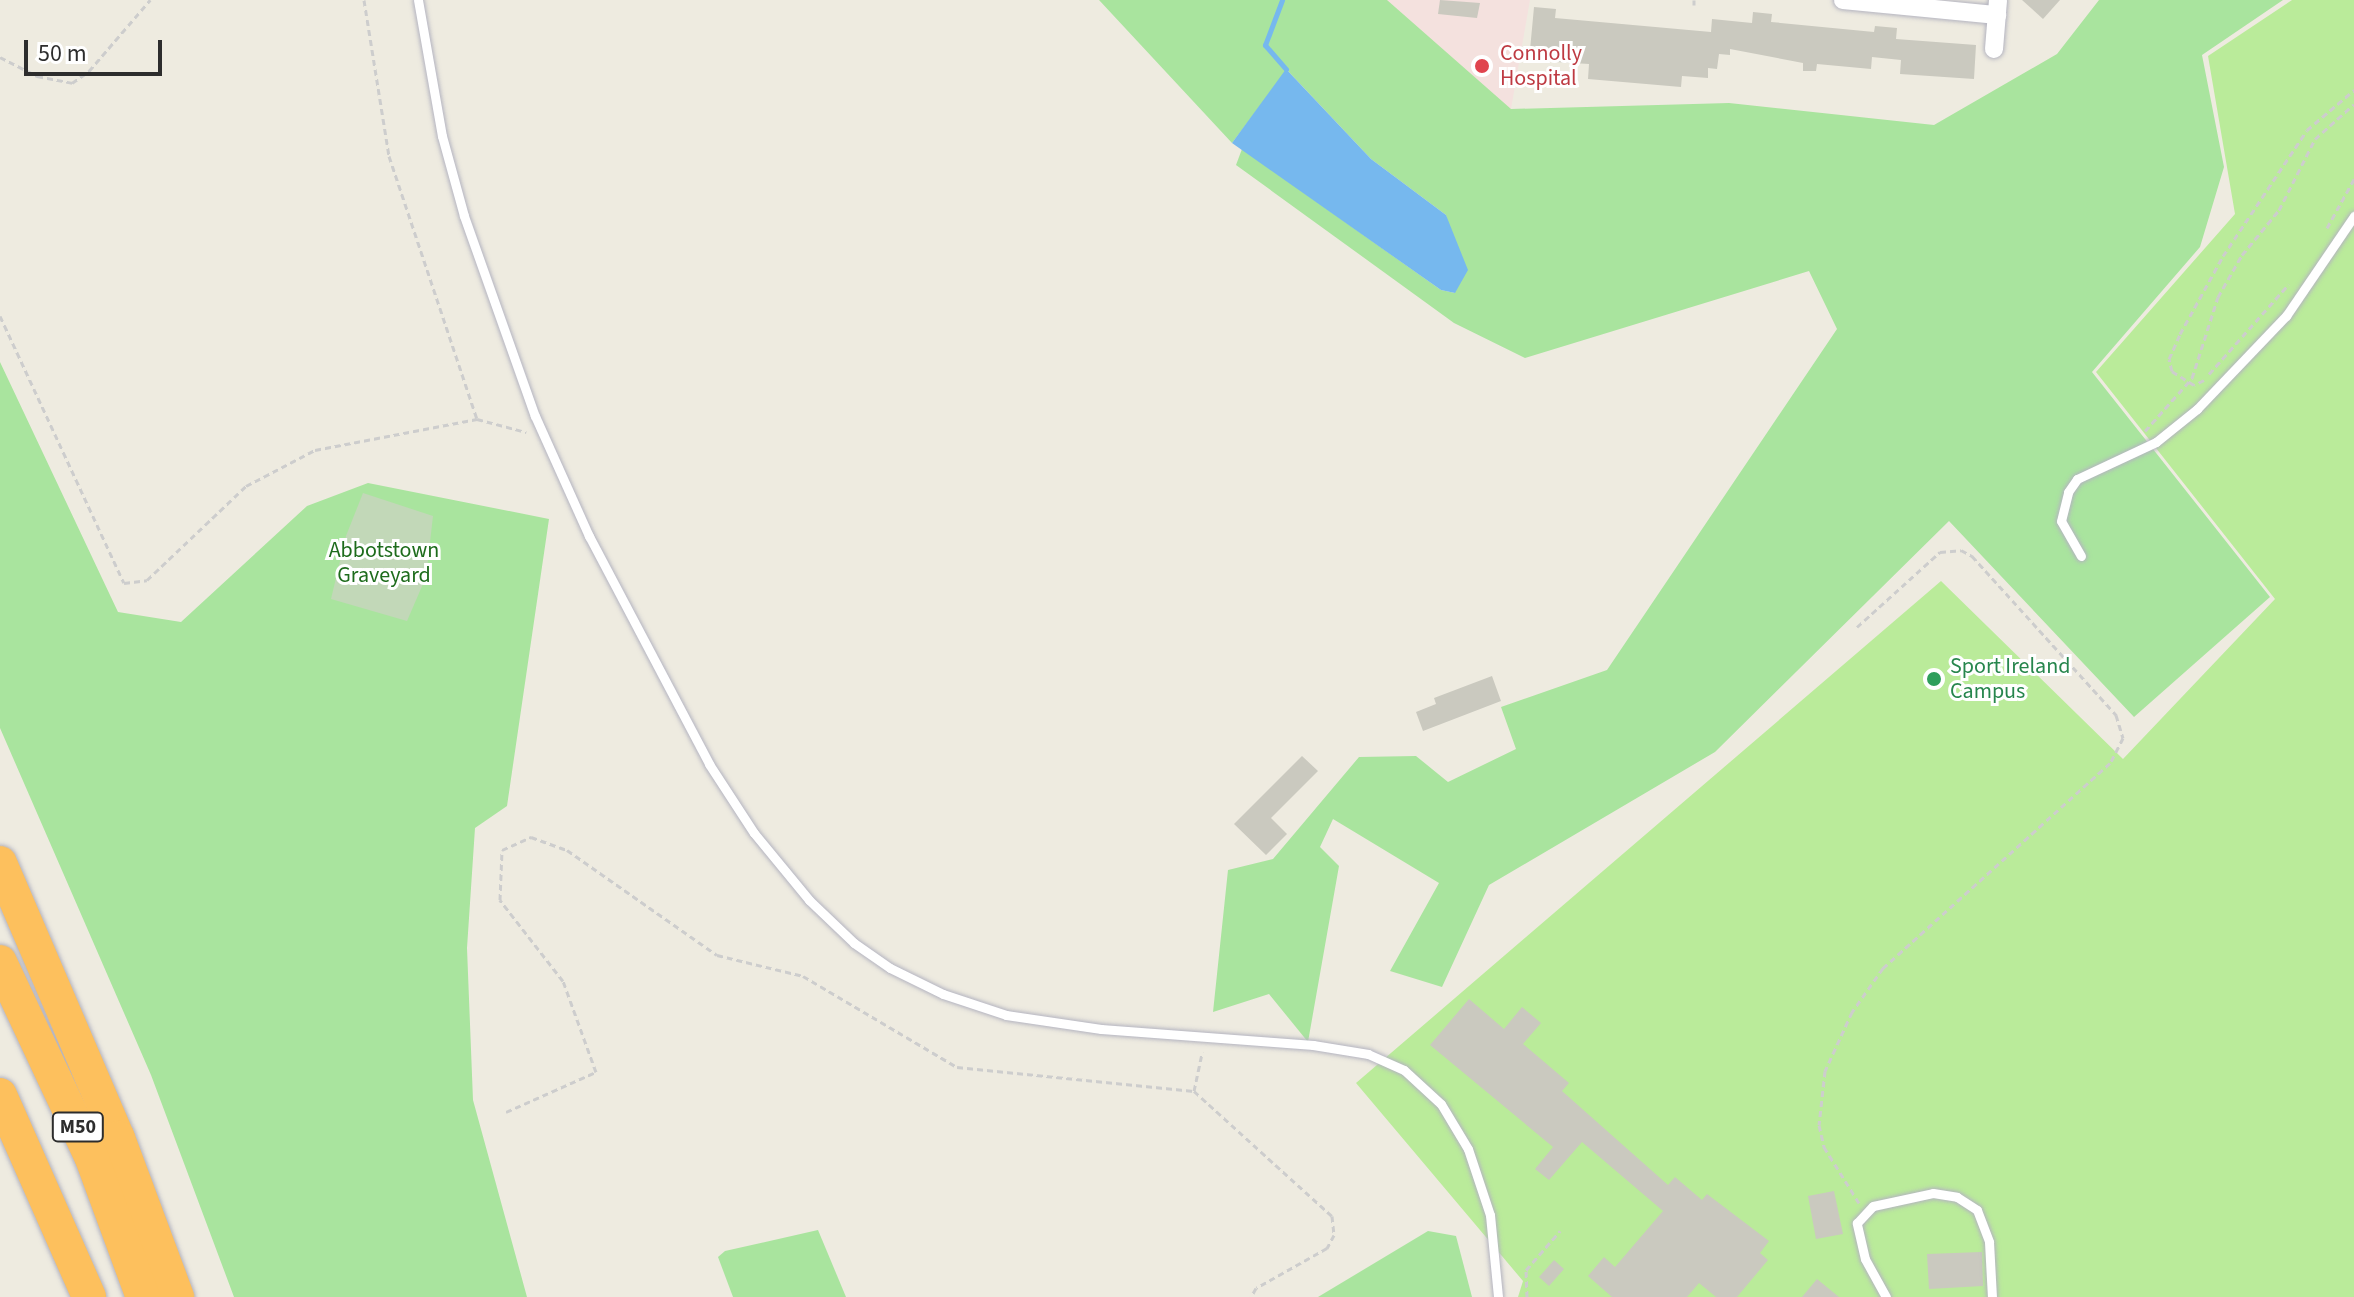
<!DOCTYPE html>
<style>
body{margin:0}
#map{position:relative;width:2354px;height:1297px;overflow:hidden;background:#eeebe0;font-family:"Source Sans 3",sans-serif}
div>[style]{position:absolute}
.medical>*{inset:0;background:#f4e1de}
.green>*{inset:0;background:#a9e49e}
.cemetery>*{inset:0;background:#c2d8b8}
.pitch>*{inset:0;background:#baeb9a}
.water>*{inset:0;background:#76b8ee}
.stream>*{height:5px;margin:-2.5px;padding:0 2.5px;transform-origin:2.5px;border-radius:2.5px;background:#76b8ee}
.building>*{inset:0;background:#cac9bf}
.path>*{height:3px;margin-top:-1.5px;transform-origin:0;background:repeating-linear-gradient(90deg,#cdcdcd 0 6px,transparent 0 10px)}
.roads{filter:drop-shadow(0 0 2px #b4b4c0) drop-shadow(0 0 2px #b4b4c0)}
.lane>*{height:9px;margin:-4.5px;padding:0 4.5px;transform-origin:4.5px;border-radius:4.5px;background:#fff}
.street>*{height:18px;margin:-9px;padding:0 9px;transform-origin:9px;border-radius:9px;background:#fff}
.highway>*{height:34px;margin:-17px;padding:0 17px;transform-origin:17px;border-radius:17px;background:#fdc05d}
.dots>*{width:22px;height:22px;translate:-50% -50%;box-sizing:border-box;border:4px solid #fff;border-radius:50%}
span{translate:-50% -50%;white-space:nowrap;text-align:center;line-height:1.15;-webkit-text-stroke:6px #fff;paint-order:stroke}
.shield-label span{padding:2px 6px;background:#fff;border:2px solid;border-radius:6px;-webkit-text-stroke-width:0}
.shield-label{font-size:20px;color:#2d2d2d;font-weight:700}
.health-label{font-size:22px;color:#be3a42}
.left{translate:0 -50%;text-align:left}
.park-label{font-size:22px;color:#1e6c1c}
.leisure-label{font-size:22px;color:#27864d}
.scale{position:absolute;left:24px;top:40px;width:138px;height:36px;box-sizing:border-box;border:4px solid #2d2d2d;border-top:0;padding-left:10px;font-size:24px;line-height:28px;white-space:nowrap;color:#2d2d2d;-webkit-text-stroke:6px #fff;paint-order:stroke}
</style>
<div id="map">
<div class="medical">
<div style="clip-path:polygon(1357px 0,1530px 0,1511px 109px)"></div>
</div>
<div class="green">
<div style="clip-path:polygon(1099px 0,1387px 0,1511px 109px,1729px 103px,1934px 125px,2057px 54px,2099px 0,2283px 0,2202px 55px,2224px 167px,2200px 247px,2092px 372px,2270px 597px,2134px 717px,1949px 521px,1715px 752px,1489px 885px,1442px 987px,1390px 971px,1439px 883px,1333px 819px,1320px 847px,1339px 866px,1308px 1042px,1269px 994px,1213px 1012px,1228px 870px,1273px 859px,1359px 757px,1416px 756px,1448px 782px,1516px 749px,1501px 707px,1607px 670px,1837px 329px,1809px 271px,1525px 358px,1454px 323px,1236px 165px,1242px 149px,1441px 290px,1455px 293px,1446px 215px,1371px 159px,1287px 70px,1232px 143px)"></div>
<div style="clip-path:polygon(0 362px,118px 612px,181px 622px,307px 506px,368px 483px,549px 519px,507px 806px,475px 828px,467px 948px,473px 1100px,527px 1297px,234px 1297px,151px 1075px,0 728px)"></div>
<div style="clip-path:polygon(818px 1230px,846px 1297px,733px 1297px,718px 1257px,725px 1251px)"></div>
<div style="clip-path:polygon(1428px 1231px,1456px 1236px,1472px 1297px,1318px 1297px)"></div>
</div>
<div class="cemetery">
<div style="clip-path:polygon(363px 493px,433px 516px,426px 577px,407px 621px,331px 599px,346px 536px)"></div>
</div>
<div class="pitch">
<div style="clip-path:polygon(2292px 0,2354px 0,2354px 1297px,1518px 1297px,1523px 1281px,1356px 1083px,1941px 581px,2123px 759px,2275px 599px,2096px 372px,2235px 214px,2208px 56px)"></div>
</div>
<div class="water">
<div style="clip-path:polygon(1286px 69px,1371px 159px,1446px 215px,1468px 270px,1455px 293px,1441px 290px,1232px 143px)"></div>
</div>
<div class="stream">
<div style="left:1282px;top:0;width:48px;rotate:110.7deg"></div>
<div style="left:1265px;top:45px;width:32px;rotate:49deg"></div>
</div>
<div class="building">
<div style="clip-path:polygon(1440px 0,1480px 3px,1477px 18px,1438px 14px)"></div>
<div style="clip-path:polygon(2022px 0,2060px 0,2043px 19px)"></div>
<div style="clip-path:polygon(1534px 7px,1556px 9px,1555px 18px,1711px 32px,1712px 19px,1752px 23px,1753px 12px,1772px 14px,1771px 22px,1874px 32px,1875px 26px,1897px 28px,1896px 39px,1976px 45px,1974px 79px,1900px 74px,1901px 60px,1872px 57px,1871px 69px,1817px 64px,1816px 71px,1803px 71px,1803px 63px,1730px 49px,1730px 55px,1719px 54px,1717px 69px,1708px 68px,1708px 78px,1682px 76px,1681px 87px,1588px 79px,1589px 64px,1540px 61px,1541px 51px,1530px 50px)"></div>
<div style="clip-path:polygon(1492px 676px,1501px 701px,1423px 731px,1416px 712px,1436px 704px,1434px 698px)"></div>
<div style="clip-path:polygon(1302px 756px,1318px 771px,1271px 818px,1287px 834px,1266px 855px,1234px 824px)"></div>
<div style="clip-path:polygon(1469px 999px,1504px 1029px,1522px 1007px,1541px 1023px,1523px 1044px,1569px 1083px,1562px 1091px,1668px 1185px,1675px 1177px,1702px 1200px,1707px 1194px,1769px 1241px,1760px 1253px,1768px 1260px,1737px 1297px,1716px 1297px,1699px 1283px,1687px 1297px,1612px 1297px,1588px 1276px,1604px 1257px,1615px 1267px,1663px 1211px,1582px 1142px,1549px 1180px,1535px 1169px,1553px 1147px,1430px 1045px)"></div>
<div style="clip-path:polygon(1834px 1191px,1843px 1234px,1816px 1239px,1808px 1196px)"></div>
<div style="clip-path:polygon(1982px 1252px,1983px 1286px,1929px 1289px,1927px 1254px)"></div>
<div style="clip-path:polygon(1554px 1260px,1564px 1269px,1549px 1286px,1539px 1277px)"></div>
<div style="clip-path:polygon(1817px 1279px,1839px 1297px,1802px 1297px)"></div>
</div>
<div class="path">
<div style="left:364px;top:0;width:158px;rotate:80.9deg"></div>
<div style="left:389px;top:156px;width:277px;rotate:71.5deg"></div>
<div style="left:1694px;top:5px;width:5px;rotate:-90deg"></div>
<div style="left:0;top:57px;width:42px;rotate:27.2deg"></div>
<div style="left:37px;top:76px;width:36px;rotate:11deg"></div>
<div style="left:72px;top:83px;width:21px;rotate:-35deg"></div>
<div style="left:89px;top:71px;width:94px;rotate:-49.3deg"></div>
<div style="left:2327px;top:228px;width:56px;rotate:-61.1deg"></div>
<div style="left:0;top:316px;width:294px;rotate:65.1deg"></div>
<div style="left:124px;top:583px;width:23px;rotate:-7deg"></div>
<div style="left:147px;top:580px;width:137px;rotate:-43.5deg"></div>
<div style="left:246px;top:486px;width:78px;rotate:-27.6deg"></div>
<div style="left:315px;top:450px;width:165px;rotate:-10.8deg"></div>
<div style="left:477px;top:419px;width:51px;rotate:14.9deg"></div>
<div style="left:2209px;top:374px;width:120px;rotate:-48.4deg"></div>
<div style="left:2204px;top:380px;width:11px;rotate:153deg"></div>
<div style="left:2194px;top:385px;width:26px;rotate:-148deg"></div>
<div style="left:2172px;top:371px;width:12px;rotate:-104deg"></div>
<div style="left:2169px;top:359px;width:27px;rotate:-66deg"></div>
<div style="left:2180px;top:334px;width:89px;rotate:-61.1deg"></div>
<div style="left:2223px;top:256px;width:151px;rotate:-56.3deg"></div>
<div style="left:2307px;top:130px;width:62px;rotate:-40.4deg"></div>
<div style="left:2145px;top:431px;width:71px;rotate:-48.4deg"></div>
<div style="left:2192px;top:378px;width:85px;rotate:-72.2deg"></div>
<div style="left:2218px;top:297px;width:48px;rotate:-60.3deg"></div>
<div style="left:2242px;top:255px;width:58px;rotate:-50.6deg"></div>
<div style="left:2279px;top:210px;width:80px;rotate:-63.1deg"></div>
<div style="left:2315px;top:139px;width:52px;rotate:-41.9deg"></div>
<div style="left:1857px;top:627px;width:112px;rotate:-42.1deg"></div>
<div style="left:1940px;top:552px;width:21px;rotate:-5deg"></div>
<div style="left:1961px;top:550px;width:13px;rotate:29deg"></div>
<div style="left:1972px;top:556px;width:215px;rotate:47.8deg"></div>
<div style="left:2116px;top:715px;width:24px;rotate:73deg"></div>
<div style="left:2123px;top:738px;width:28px;rotate:117deg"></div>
<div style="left:2110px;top:763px;width:306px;rotate:137.9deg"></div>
<div style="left:1883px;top:968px;width:54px;rotate:125.2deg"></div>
<div style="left:1852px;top:1012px;width:65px;rotate:114.6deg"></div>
<div style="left:1825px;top:1071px;width:54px;rotate:96.3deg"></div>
<div style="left:1819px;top:1125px;width:23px;rotate:77deg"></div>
<div style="left:1824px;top:1147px;width:66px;rotate:58deg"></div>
<div style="left:1194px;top:1091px;width:40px;rotate:-78deg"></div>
<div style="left:506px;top:1112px;width:98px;rotate:-24deg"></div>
<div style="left:596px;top:1072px;width:97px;rotate:-109.9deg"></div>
<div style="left:563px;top:981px;width:103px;rotate:-127.9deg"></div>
<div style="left:500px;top:900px;width:50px;rotate:-87.7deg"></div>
<div style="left:502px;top:850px;width:32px;rotate:-24deg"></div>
<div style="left:531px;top:837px;width:38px;rotate:20deg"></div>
<div style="left:567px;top:850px;width:183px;rotate:35deg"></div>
<div style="left:717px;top:955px;width:89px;rotate:13.7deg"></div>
<div style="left:803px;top:976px;width:179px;rotate:30.6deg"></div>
<div style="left:957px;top:1067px;width:238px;rotate:5.8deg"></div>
<div style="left:1194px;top:1091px;width:186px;rotate:42.2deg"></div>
<div style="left:1332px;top:1216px;width:19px;rotate:84deg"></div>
<div style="left:1334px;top:1235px;width:15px;rotate:118deg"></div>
<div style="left:1327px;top:1248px;width:81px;rotate:150.6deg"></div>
<div style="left:1256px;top:1288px;width:10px;rotate:119deg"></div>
<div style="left:1527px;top:1297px;width:27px;rotate:-92deg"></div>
<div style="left:1526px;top:1270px;width:52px;rotate:-48.9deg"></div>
</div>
<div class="roads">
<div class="lane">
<div style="left:418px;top:0;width:138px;rotate:80deg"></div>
<div style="left:442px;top:136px;width:83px;rotate:74.6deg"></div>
<div style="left:464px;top:216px;width:212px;rotate:70.5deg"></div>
<div style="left:535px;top:416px;width:132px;rotate:65.8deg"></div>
<div style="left:589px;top:536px;width:258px;rotate:62.2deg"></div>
<div style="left:709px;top:764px;width:82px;rotate:56.9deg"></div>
<div style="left:754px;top:833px;width:87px;rotate:50.6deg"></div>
<div style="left:809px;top:900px;width:62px;rotate:43.7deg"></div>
<div style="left:854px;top:943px;width:44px;rotate:34.8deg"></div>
<div style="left:890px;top:968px;width:59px;rotate:26.1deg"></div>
<div style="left:943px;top:994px;width:66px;rotate:18.4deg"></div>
<div style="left:1006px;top:1015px;width:96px;rotate:8.4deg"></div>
<div style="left:1101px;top:1029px;width:213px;rotate:4.3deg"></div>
<div style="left:1313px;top:1045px;width:56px;rotate:9.3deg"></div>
<div style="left:1368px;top:1054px;width:39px;rotate:24deg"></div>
<div style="left:1404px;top:1070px;width:50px;rotate:42.6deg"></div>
<div style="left:1441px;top:1104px;width:52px;rotate:59deg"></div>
<div style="left:1468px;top:1149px;width:70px;rotate:71.6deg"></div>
<div style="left:1490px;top:1215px;width:82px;rotate:84.4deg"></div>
<div style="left:2081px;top:556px;width:40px;rotate:-119.7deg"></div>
<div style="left:2061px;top:521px;width:30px;rotate:-76deg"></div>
<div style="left:2068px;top:492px;width:16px;rotate:-55deg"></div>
<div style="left:2077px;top:479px;width:87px;rotate:-25.1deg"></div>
<div style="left:2156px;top:442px;width:53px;rotate:-38.8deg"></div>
<div style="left:2197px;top:409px;width:129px;rotate:-46.3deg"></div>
<div style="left:2286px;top:316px;width:121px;rotate:-55.8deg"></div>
<div style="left:1886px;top:1297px;width:43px;rotate:-118.9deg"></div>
<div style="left:1865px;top:1259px;width:37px;rotate:-103deg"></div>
<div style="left:1857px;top:1223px;width:23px;rotate:-47deg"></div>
<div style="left:1873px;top:1206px;width:61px;rotate:-12.2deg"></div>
<div style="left:1933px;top:1193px;width:24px;rotate:9deg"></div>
<div style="left:1957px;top:1197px;width:24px;rotate:33deg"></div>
<div style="left:1977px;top:1210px;width:34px;rotate:69deg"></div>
<div style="left:1989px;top:1242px;width:55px;rotate:86.9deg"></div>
</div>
<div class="street">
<div style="left:1843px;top:0;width:155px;rotate:5.6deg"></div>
<div style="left:1994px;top:49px;width:49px;rotate:-85.3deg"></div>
</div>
<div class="highway">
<div style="left:0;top:863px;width:299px;rotate:66.8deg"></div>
<div style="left:118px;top:1138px;width:170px;rotate:69.6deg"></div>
<div style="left:0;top:962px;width:214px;rotate:64.9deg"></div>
<div style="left:91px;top:1156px;width:150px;rotate:69.8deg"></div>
<div style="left:0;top:1095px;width:221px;rotate:66.2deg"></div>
</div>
</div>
<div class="dots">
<div style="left:1482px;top:66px;background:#e0444e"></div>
<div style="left:1934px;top:679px;background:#2e9e5b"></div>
</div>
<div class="shield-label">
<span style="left:78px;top:1127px">M50</span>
</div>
<div class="health-label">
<span class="left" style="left:1500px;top:66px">Connolly<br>Hospital</span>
</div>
<div class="park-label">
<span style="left:384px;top:563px">Abbotstown<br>Graveyard</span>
</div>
<div class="leisure-label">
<span class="left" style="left:1950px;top:679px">Sport Ireland<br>Campus</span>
</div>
<div class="scale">50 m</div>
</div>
